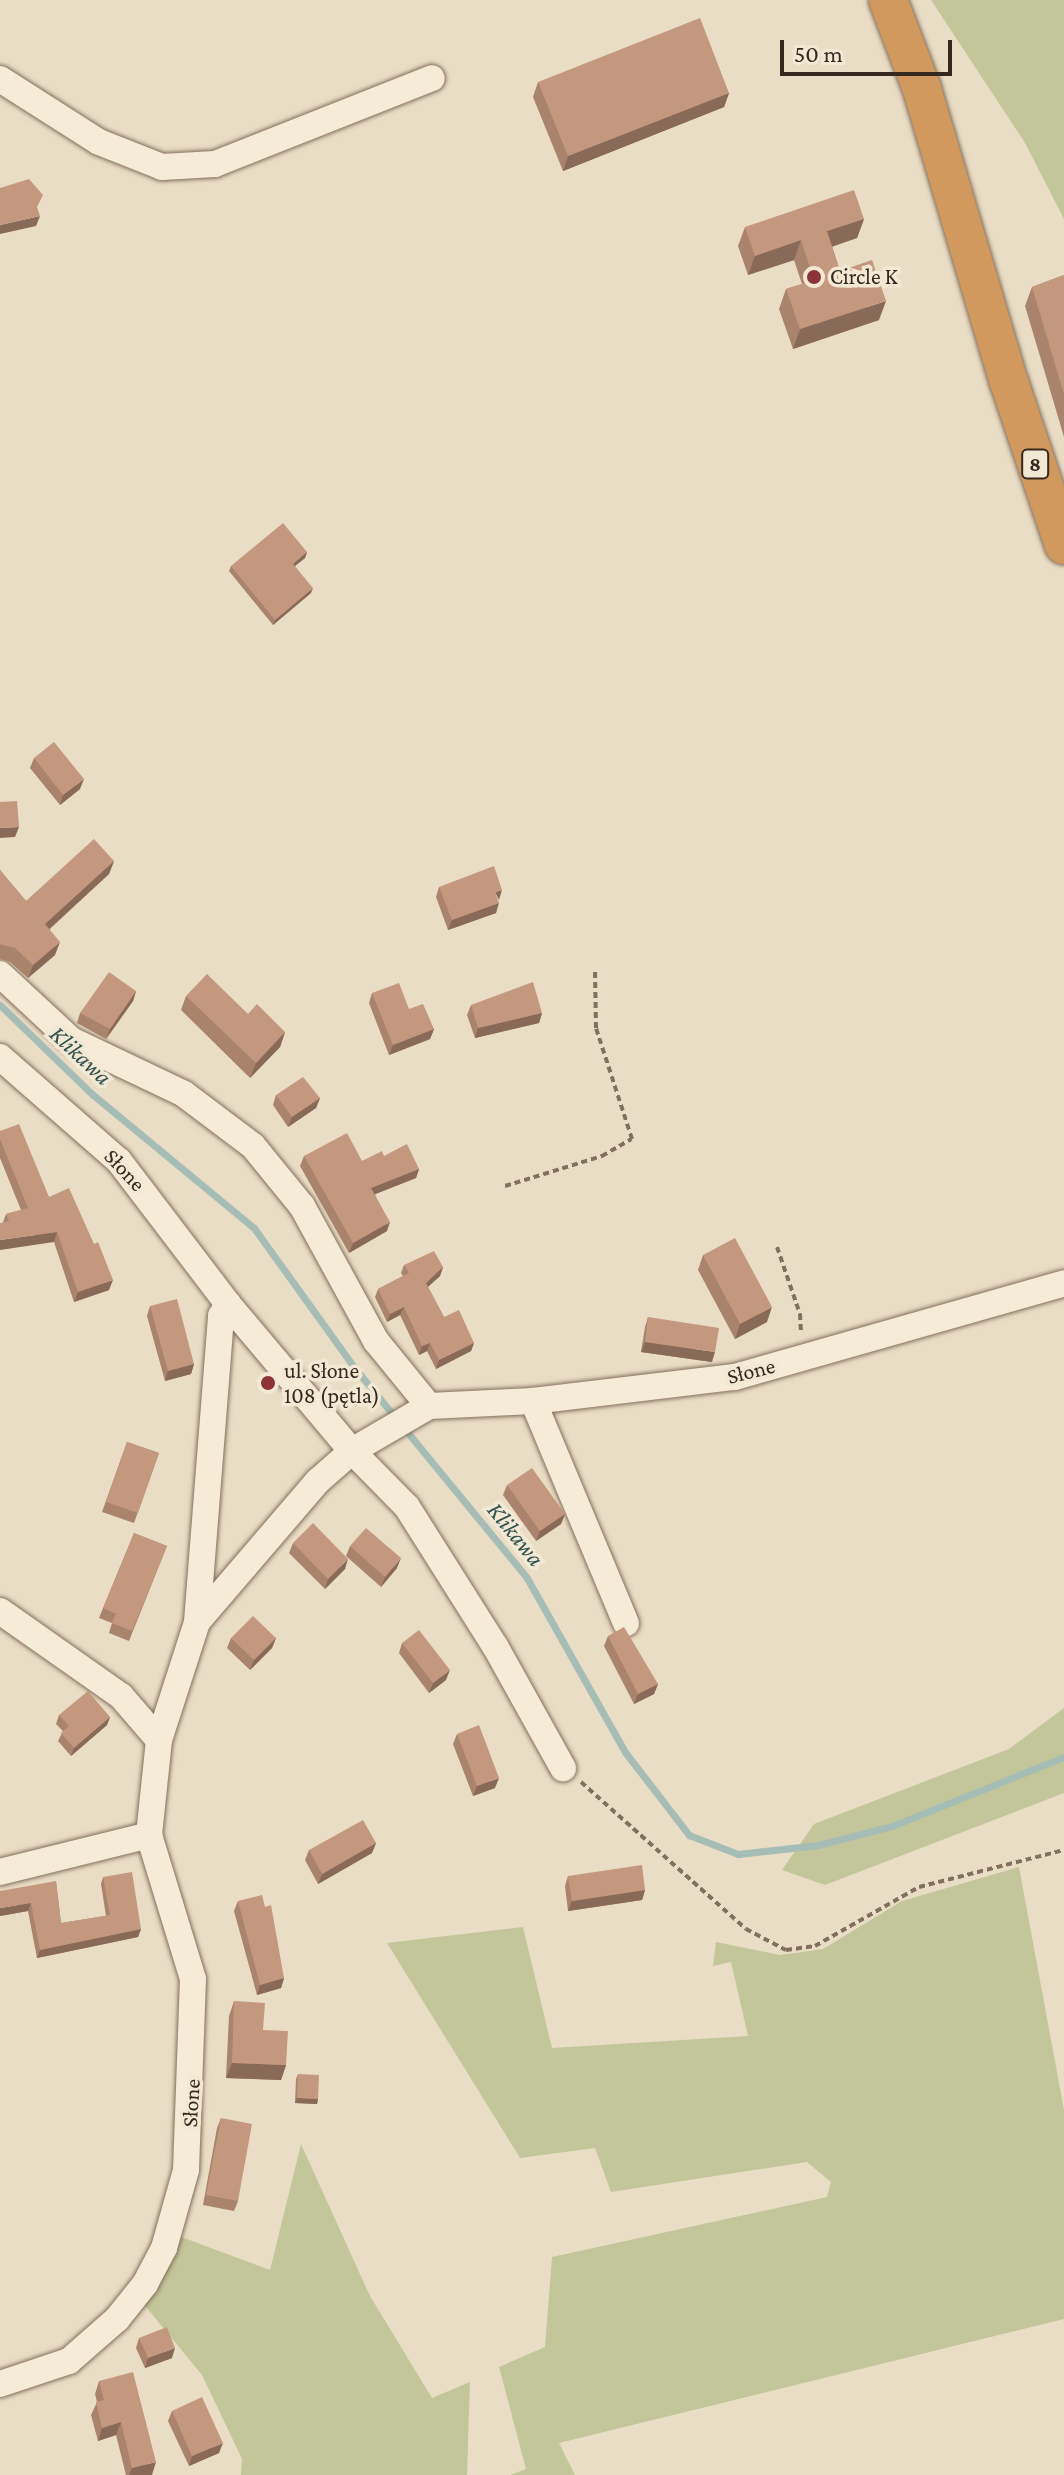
<!DOCTYPE html>
<meta charset="utf-8">
<style>
body{margin:0}
#map{position:relative;width:1064px;height:2475px;overflow:hidden;background:#eaddc5;font-family:"Crimson Pro",serif}
div>[style]{position:absolute}
.green>*{inset:0;background:#c3c69a}
.stream>*{height:7px;margin:-3.5px;padding:0 3.5px;transform-origin:3.5px;border-radius:3.5px;background:#a6bdb5}
.path>*{height:4px;margin-top:-2px;transform-origin:0;background:repeating-linear-gradient(90deg,#836f5d 0 6px,transparent 0 10px)}
.roads{filter:drop-shadow(0 0 2px #836f5d) drop-shadow(0 0 2px #836f5d)}
.minor>*{height:26px;margin:-13px;padding:0 13px;transform-origin:13px;border-radius:13px;background:#f5ebd7}
.highway>*{height:38px;margin:-19px;padding:0 19px;transform-origin:19px;border-radius:19px;background:#d1995e}
.wall>*{inset:0;background:#a9836c}
.shaded-wall>*{inset:0;background:#896a58}
.building>*{inset:0;background:#c4987e}
.dots>*{width:22px;height:22px;translate:-50% -50%;box-sizing:border-box;border:4px solid #f2e8d4;border-radius:50%}
span{translate:-50% -50%;white-space:nowrap;text-align:center;line-height:1.15;-webkit-text-stroke:7px #f2e8d4;paint-order:stroke}
.shield-label span{padding:2px 6px;background:#f2e8d4;border:2px solid;border-radius:6px;-webkit-text-stroke-width:0}
.shield-label{font-size:20px;color:#34281f;font-weight:700}
.poi-label{font-size:22px;color:#34281f}
.left{translate:0 -50%;text-align:left}
.street-label{font-size:22px;color:#34281f}
.water-label{font-size:24px;color:#30524f;font-style:italic}
.scale{position:absolute;left:780px;top:40px;width:172px;height:36px;box-sizing:border-box;border:4px solid #34281f;border-top:0;padding-left:10px;font-size:24px;line-height:28px;white-space:nowrap;color:#34281f;-webkit-text-stroke:6px #f2e8d4;paint-order:stroke}
</style>
<div id="map">
<div class="green">
<div style="clip-path:polygon(931px 0,1064px 0,1064px 219px,1025px 143px)"></div>
<div style="clip-path:polygon(1064px 1708px,1064px 1793px,825px 1885px,782px 1870px,814px 1824px,1009px 1749px)"></div>
<div style="clip-path:polygon(1019px 1867px,1064px 2110px,1064px 2319px,559px 2443px,575px 2475px,510px 2475px,526px 2469px,499px 2367px,545px 2347px,552px 2257px,827px 2197px,831px 2182px,807px 2162px,611px 2192px,595px 2148px,520px 2158px,387px 1943px,523px 1927px,552px 2048px,748px 2036px,731px 1962px,713px 1966px,716px 1942px,780px 1955px,823px 1949px,902px 1901px)"></div>
<div style="clip-path:polygon(301px 2144px,370px 2296px,432px 2398px,470px 2382px,467px 2475px,241px 2475px,242px 2459px,202px 2375px,142px 2302px,176px 2235px,270px 2270px)"></div>
</div>
<div class="stream">
<div style="left:0;top:1005px;width:128px;rotate:44.1deg"></div>
<div style="left:92px;top:1094px;width:210px;rotate:39.6deg"></div>
<div style="left:254px;top:1228px;width:170px;rotate:54.3deg"></div>
<div style="left:353px;top:1366px;width:274px;rotate:50.6deg"></div>
<div style="left:527px;top:1578px;width:200px;rotate:60.6deg"></div>
<div style="left:625px;top:1752px;width:105px;rotate:52.4deg"></div>
<div style="left:689px;top:1835px;width:53px;rotate:21.2deg"></div>
<div style="left:738px;top:1854px;width:81px;rotate:-6.4deg"></div>
<div style="left:818px;top:1845px;width:76px;rotate:-14.4deg"></div>
<div style="left:892px;top:1826px;width:185px;rotate:-21.9deg"></div>
</div>
<div class="path">
<div style="left:505px;top:1186px;width:102px;rotate:-17.2deg"></div>
<div style="left:602px;top:1156px;width:34px;rotate:-30deg"></div>
<div style="left:632px;top:1139px;width:117px;rotate:-108deg"></div>
<div style="left:596px;top:1028px;width:60px;rotate:-91deg"></div>
<div style="left:777px;top:1247px;width:71px;rotate:71.1deg"></div>
<div style="left:800px;top:1314px;width:20px;rotate:87deg"></div>
<div style="left:581px;top:1782px;width:221px;rotate:41.7deg"></div>
<div style="left:746px;top:1929px;width:45px;rotate:27.7deg"></div>
<div style="left:786px;top:1950px;width:29px;rotate:-8deg"></div>
<div style="left:815px;top:1946px;width:120px;rotate:-29.6deg"></div>
<div style="left:919px;top:1887px;width:150px;rotate:-14.3deg"></div>
</div>
<div class="roads">
<div class="minor">
<div style="left:0;top:79px;width:117px;rotate:32.5deg"></div>
<div style="left:99px;top:142px;width:68px;rotate:21.6deg"></div>
<div style="left:162px;top:167px;width:53px;rotate:-3.2deg"></div>
<div style="left:215px;top:164px;width:233px;rotate:-21.6deg"></div>
<div style="left:0;top:974px;width:97px;rotate:42.9deg"></div>
<div style="left:71px;top:1040px;width:125px;rotate:25.5deg"></div>
<div style="left:184px;top:1094px;width:86px;rotate:37deg"></div>
<div style="left:253px;top:1146px;width:77px;rotate:50.8deg"></div>
<div style="left:302px;top:1206px;width:154px;rotate:61.3deg"></div>
<div style="left:376px;top:1341px;width:84px;rotate:50.8deg"></div>
<div style="left:0;top:1057px;width:158px;rotate:41.2deg"></div>
<div style="left:119px;top:1161px;width:180px;rotate:52.7deg"></div>
<div style="left:228px;top:1304px;width:192px;rotate:49.9deg"></div>
<div style="left:352px;top:1451px;width:78px;rotate:45.5deg"></div>
<div style="left:407px;top:1507px;width:165px;rotate:57.7deg"></div>
<div style="left:495px;top:1646px;width:140px;rotate:60.9deg"></div>
<div style="left:533px;top:1401px;width:241px;rotate:67.3deg"></div>
<div style="left:429px;top:1406px;width:104px;rotate:-2.8deg"></div>
<div style="left:533px;top:1401px;width:203px;rotate:-6.8deg"></div>
<div style="left:735px;top:1377px;width:342px;rotate:-15.9deg"></div>
<div style="left:0;top:1611px;width:148px;rotate:35.1deg"></div>
<div style="left:121px;top:1696px;width:58px;rotate:49.2deg"></div>
<div style="left:197px;top:1622px;width:186px;rotate:-49.4deg"></div>
<div style="left:318px;top:1481px;width:45px;rotate:-41.4deg"></div>
<div style="left:352px;top:1451px;width:89px;rotate:-30.3deg"></div>
<div style="left:0;top:1872px;width:154px;rotate:-13.9deg"></div>
<div style="left:0;top:2384px;width:73px;rotate:-18.4deg"></div>
<div style="left:69px;top:2361px;width:64px;rotate:-41.2deg"></div>
<div style="left:117px;top:2319px;width:45px;rotate:-51.3deg"></div>
<div style="left:145px;top:2284px;width:41px;rotate:-62.2deg"></div>
<div style="left:164px;top:2248px;width:81px;rotate:-74.2deg"></div>
<div style="left:186px;top:2170px;width:191px;rotate:-87.9deg"></div>
<div style="left:193px;top:1979px;width:151px;rotate:-107deg"></div>
<div style="left:149px;top:1835px;width:96px;rotate:-84deg"></div>
<div style="left:159px;top:1740px;width:124px;rotate:-72.1deg"></div>
<div style="left:197px;top:1622px;width:307px;rotate:-85.5deg"></div>
<div style="left:221px;top:1316px;width:14px;rotate:-60deg"></div>
</div>
<div class="highway">
<div style="left:888px;top:0;width:95px;rotate:69.1deg"></div>
<div style="left:922px;top:89px;width:306px;rotate:73.5deg"></div>
<div style="left:1009px;top:382px;width:172px;rotate:71.4deg"></div>
</div>
</div>
<div class="wall">
<div style="clip-path:polygon(538px 82px,729px 93px,724px 107px,563px 171px,533px 97px)"></div>
<div style="clip-path:polygon(864px 219px,857px 238px,832px 246px,840px 271px,879px 320px,793px 349px,779px 309px,786px 289px,802px 284px,794px 260px,748px 275px,738px 246px,745px 227px)"></div>
<div style="clip-path:polygon(1064px 275px,1064px 437px,1025px 306px,1032px 287px)"></div>
<div style="clip-path:polygon(307px 552px,305px 558px,295px 566px,311px 593px,273px 625px,229px 571px,231px 566px)"></div>
<div style="clip-path:polygon(34px 758px,80px 789px,60px 805px,30px 768px)"></div>
<div style="clip-path:polygon(114px 861px,109px 874px,50px 929px,55px 955px,28px 978px,10px 962px,0 959px,0 870px,26px 901px)"></div>
<div style="clip-path:polygon(439px 887px,498px 900px,496px 913px,448px 930px,436px 897px)"></div>
<div style="clip-path:polygon(136px 991px,133px 1001px,106px 1039px,77px 1023px,80px 1013px)"></div>
<div style="clip-path:polygon(372px 993px,409px 1009px,434px 1029px,430px 1039px,389px 1055px,369px 1003px)"></div>
<div style="clip-path:polygon(186px 996px,248px 1014px,285px 1032px,280px 1047px,250px 1078px,181px 1010px)"></div>
<div style="clip-path:polygon(471px 1005px,542px 1013px,539px 1023px,475px 1038px,467px 1015px)"></div>
<div style="clip-path:polygon(276px 1095px,320px 1098px,316px 1108px,288px 1127px,273px 1105px)"></div>
<div style="clip-path:polygon(0 1131px,49px 1197px,109px 1290px,74px 1302px,54px 1242px,3px 1222px,6px 1214px,21px 1210px,0 1158px)"></div>
<div style="clip-path:polygon(304px 1156px,362px 1161px,384px 1156px,419px 1169px,416px 1178px,375px 1194px,387px 1231px,349px 1253px,300px 1166px)"></div>
<div style="clip-path:polygon(703px 1255px,767px 1322px,735px 1339px,698px 1270px)"></div>
<div style="clip-path:polygon(404px 1265px,443px 1267px,440px 1276px,428px 1287px,444px 1317px,474px 1343px,471px 1351px,436px 1369px,427px 1351px,419px 1355px,400px 1315px,387px 1322px,375px 1297px,378px 1289px,403px 1276px,401px 1273px)"></div>
<div style="clip-path:polygon(150px 1306px,194px 1364px,191px 1374px,165px 1381px,147px 1316px)"></div>
<div style="clip-path:polygon(648px 1317px,712px 1362px,641px 1352px,645px 1327px)"></div>
<div style="clip-path:polygon(127px 1442px,159px 1453px,134px 1523px,102px 1512px)"></div>
<div style="clip-path:polygon(507px 1485px,565px 1514px,561px 1524px,536px 1541px,503px 1495px)"></div>
<div style="clip-path:polygon(134px 1533px,167px 1546px,129px 1641px,109px 1633px,112px 1623px,99px 1618px)"></div>
<div style="clip-path:polygon(293px 1543px,345px 1569px,325px 1589px,289px 1553px)"></div>
<div style="clip-path:polygon(350px 1546px,397px 1568px,381px 1587px,346px 1556px)"></div>
<div style="clip-path:polygon(608px 1636px,658px 1684px,654px 1694px,634px 1704px,604px 1646px)"></div>
<div style="clip-path:polygon(231px 1638px,276px 1638px,272px 1648px,250px 1670px,227px 1648px)"></div>
<div style="clip-path:polygon(402px 1643px,446px 1680px,429px 1693px,399px 1653px)"></div>
<div style="clip-path:polygon(59px 1715px,110px 1717px,107px 1725px,71px 1756px,58px 1741px,63px 1731px,56px 1724px)"></div>
<div style="clip-path:polygon(457px 1734px,495px 1788px,473px 1796px,453px 1744px)"></div>
<div style="clip-path:polygon(376px 1843px,372px 1853px,318px 1884px,305px 1860px,309px 1850px)"></div>
<div style="clip-path:polygon(568px 1876px,645px 1890px,642px 1900px,568px 1911px,565px 1886px)"></div>
<div style="clip-path:polygon(103px 1877px,141px 1929px,138px 1937px,37px 1958px,28px 1911px,0 1916px,56px 1881px,61px 1923px,106px 1916px,101px 1884px)"></div>
<div style="clip-path:polygon(238px 1901px,284px 1978px,281px 1988px,257px 1995px,234px 1911px)"></div>
<div style="clip-path:polygon(234px 2001px,263px 2030px,286px 2065px,281px 2080px,226px 2078px,229px 2016px)"></div>
<div style="clip-path:polygon(298px 2074px,318px 2099px,317px 2104px,295px 2103px,296px 2079px)"></div>
<div style="clip-path:polygon(221px 2118px,238px 2201px,234px 2211px,203px 2205px,217px 2128px)"></div>
<div style="clip-path:polygon(139px 2338px,172px 2358px,145px 2368px,136px 2348px)"></div>
<div style="clip-path:polygon(99px 2381px,152px 2475px,126px 2475px,116px 2435px,98px 2441px,91px 2415px,97px 2402px,95px 2394px)"></div>
<div style="clip-path:polygon(172px 2411px,219px 2453px,189px 2466px,168px 2421px)"></div>
</div>
<div class="shaded-wall">
<div style="clip-path:polygon(729px 93px,724px 107px,563px 171px,568px 156px)"></div>
<div style="clip-path:polygon(40px 216px,36px 226px,0 234px,0 225px)"></div>
<div style="clip-path:polygon(864px 219px,857px 238px,820px 251px,827px 231px)"></div>
<div style="clip-path:polygon(801px 240px,794px 260px,748px 275px,755px 256px)"></div>
<div style="clip-path:polygon(886px 301px,879px 320px,793px 349px,800px 329px)"></div>
<div style="clip-path:polygon(307px 552px,305px 558px,291px 569px,293px 564px)"></div>
<div style="clip-path:polygon(313px 588px,311px 593px,273px 625px,275px 620px)"></div>
<div style="clip-path:polygon(84px 779px,80px 789px,60px 805px,63px 795px)"></div>
<div style="clip-path:polygon(19px 827px,15px 837px,0 838px,0 828px)"></div>
<div style="clip-path:polygon(114px 861px,109px 874px,40px 937px,45px 924px)"></div>
<div style="clip-path:polygon(502px 890px,499px 900px,495px 892px)"></div>
<div style="clip-path:polygon(499px 903px,496px 913px,448px 930px,452px 920px)"></div>
<div style="clip-path:polygon(60px 942px,55px 955px,28px 978px,33px 965px)"></div>
<div style="clip-path:polygon(136px 991px,133px 1001px,106px 1039px,110px 1029px)"></div>
<div style="clip-path:polygon(542px 1013px,539px 1023px,475px 1038px,478px 1028px)"></div>
<div style="clip-path:polygon(434px 1029px,430px 1039px,389px 1055px,393px 1045px)"></div>
<div style="clip-path:polygon(285px 1032px,280px 1047px,250px 1078px,256px 1063px)"></div>
<div style="clip-path:polygon(320px 1098px,316px 1108px,288px 1127px,292px 1117px)"></div>
<div style="clip-path:polygon(419px 1169px,416px 1178px,368px 1197px,371px 1188px)"></div>
<div style="clip-path:polygon(390px 1222px,387px 1231px,349px 1253px,353px 1243px)"></div>
<div style="clip-path:polygon(57px 1232px,54px 1242px,0 1250px,0 1240px)"></div>
<div style="clip-path:polygon(443px 1267px,440px 1276px,423px 1291px,426px 1283px)"></div>
<div style="clip-path:polygon(113px 1280px,109px 1290px,74px 1302px,78px 1292px)"></div>
<div style="clip-path:polygon(404px 1307px,400px 1315px,387px 1322px,390px 1314px)"></div>
<div style="clip-path:polygon(772px 1307px,767px 1322px,735px 1339px,740px 1324px)"></div>
<div style="clip-path:polygon(645px 1342px,715px 1352px,712px 1362px,641px 1352px)"></div>
<div style="clip-path:polygon(430px 1343px,427px 1351px,419px 1355px,422px 1346px)"></div>
<div style="clip-path:polygon(474px 1343px,471px 1351px,436px 1369px,439px 1360px)"></div>
<div style="clip-path:polygon(194px 1364px,191px 1374px,165px 1381px,168px 1371px)"></div>
<div style="clip-path:polygon(565px 1514px,561px 1524px,536px 1541px,540px 1531px)"></div>
<div style="clip-path:polygon(401px 1558px,397px 1568px,381px 1587px,385px 1577px)"></div>
<div style="clip-path:polygon(348px 1559px,345px 1569px,325px 1589px,328px 1579px)"></div>
<div style="clip-path:polygon(276px 1638px,272px 1648px,250px 1670px,254px 1660px)"></div>
<div style="clip-path:polygon(450px 1670px,446px 1680px,429px 1693px,433px 1683px)"></div>
<div style="clip-path:polygon(658px 1684px,654px 1694px,634px 1704px,638px 1694px)"></div>
<div style="clip-path:polygon(110px 1717px,107px 1725px,71px 1756px,74px 1748px)"></div>
<div style="clip-path:polygon(499px 1778px,495px 1788px,473px 1796px,477px 1786px)"></div>
<div style="clip-path:polygon(376px 1843px,372px 1853px,318px 1884px,322px 1874px)"></div>
<div style="clip-path:polygon(645px 1890px,642px 1900px,568px 1911px,572px 1901px)"></div>
<div style="clip-path:polygon(31px 1903px,28px 1911px,0 1916px,0 1908px)"></div>
<div style="clip-path:polygon(141px 1929px,138px 1937px,37px 1958px,40px 1950px)"></div>
<div style="clip-path:polygon(284px 1978px,281px 1988px,257px 1995px,260px 1985px)"></div>
<div style="clip-path:polygon(232px 2063px,286px 2065px,281px 2080px,226px 2078px)"></div>
<div style="clip-path:polygon(297px 2098px,318px 2099px,317px 2104px,295px 2103px)"></div>
<div style="clip-path:polygon(175px 2348px,172px 2358px,145px 2368px,148px 2358px)"></div>
<div style="clip-path:polygon(121px 2422px,116px 2435px,98px 2441px,102px 2428px)"></div>
<div style="clip-path:polygon(223px 2443px,219px 2453px,189px 2466px,192px 2456px)"></div>
<div style="clip-path:polygon(156px 2462px,152px 2475px,129px 2475px,132px 2468px)"></div>
</div>
<div class="building">
<div style="clip-path:polygon(700px 18px,729px 93px,568px 156px,538px 82px)"></div>
<div style="clip-path:polygon(29px 179px,43px 195px,37px 207px,40px 216px,0 225px,0 188px)"></div>
<div style="clip-path:polygon(854px 190px,864px 219px,827px 231px,840px 271px,872px 260px,886px 301px,800px 329px,786px 289px,814px 280px,801px 240px,755px 256px,745px 227px)"></div>
<div style="clip-path:polygon(1064px 275px,1064px 394px,1032px 287px)"></div>
<div style="clip-path:polygon(283px 523px,307px 552px,293px 564px,313px 588px,275px 620px,231px 566px)"></div>
<div style="clip-path:polygon(54px 742px,84px 779px,63px 795px,34px 758px)"></div>
<div style="clip-path:polygon(17px 801px,19px 827px,0 828px,0 802px)"></div>
<div style="clip-path:polygon(94px 839px,114px 861px,45px 924px,60px 942px,33px 965px,15px 948px,2px 945px,0 943px,0 870px,26px 901px)"></div>
<div style="clip-path:polygon(494px 866px,502px 890px,495px 892px,499px 903px,452px 920px,439px 887px)"></div>
<div style="clip-path:polygon(109px 972px,136px 991px,110px 1029px,80px 1013px)"></div>
<div style="clip-path:polygon(207px 974px,248px 1014px,257px 1004px,285px 1032px,256px 1063px,186px 996px)"></div>
<div style="clip-path:polygon(533px 982px,542px 1013px,478px 1028px,471px 1005px)"></div>
<div style="clip-path:polygon(399px 983px,409px 1009px,423px 1004px,434px 1029px,393px 1045px,372px 993px)"></div>
<div style="clip-path:polygon(303px 1077px,320px 1098px,292px 1117px,276px 1095px)"></div>
<div style="clip-path:polygon(19px 1124px,49px 1197px,69px 1188px,94px 1244px,98px 1242px,113px 1280px,78px 1292px,57px 1232px,0 1240px,0 1223px,9px 1221px,6px 1214px,28px 1208px,0 1139px,0 1131px)"></div>
<div style="clip-path:polygon(347px 1133px,362px 1161px,382px 1151px,384px 1156px,407px 1144px,419px 1169px,371px 1188px,390px 1222px,353px 1243px,304px 1156px)"></div>
<div style="clip-path:polygon(735px 1238px,772px 1307px,740px 1324px,703px 1255px)"></div>
<div style="clip-path:polygon(434px 1251px,443px 1267px,426px 1283px,444px 1317px,459px 1310px,474px 1343px,439px 1360px,430px 1343px,422px 1346px,404px 1307px,390px 1314px,378px 1289px,409px 1273px,404px 1265px)"></div>
<div style="clip-path:polygon(177px 1299px,194px 1364px,168px 1371px,150px 1306px)"></div>
<div style="clip-path:polygon(648px 1317px,719px 1328px,715px 1352px,645px 1342px)"></div>
<div style="clip-path:polygon(127px 1442px,159px 1453px,138px 1513px,106px 1502px)"></div>
<div style="clip-path:polygon(532px 1468px,565px 1514px,540px 1531px,507px 1485px)"></div>
<div style="clip-path:polygon(313px 1523px,348px 1559px,328px 1579px,293px 1543px)"></div>
<div style="clip-path:polygon(366px 1528px,401px 1558px,385px 1577px,350px 1546px)"></div>
<div style="clip-path:polygon(134px 1533px,167px 1546px,132px 1631px,112px 1623px,116px 1614px,103px 1608px)"></div>
<div style="clip-path:polygon(253px 1616px,276px 1638px,254px 1660px,231px 1638px)"></div>
<div style="clip-path:polygon(624px 1627px,658px 1684px,638px 1694px,608px 1636px)"></div>
<div style="clip-path:polygon(419px 1630px,450px 1670px,433px 1683px,402px 1643px)"></div>
<div style="clip-path:polygon(88px 1691px,110px 1717px,74px 1748px,61px 1733px,69px 1726px,59px 1715px)"></div>
<div style="clip-path:polygon(479px 1725px,499px 1778px,477px 1786px,457px 1734px)"></div>
<div style="clip-path:polygon(363px 1820px,376px 1843px,322px 1874px,309px 1850px)"></div>
<div style="clip-path:polygon(642px 1865px,645px 1890px,572px 1901px,568px 1876px)"></div>
<div style="clip-path:polygon(132px 1872px,141px 1929px,40px 1950px,31px 1903px,0 1908px,0 1891px,56px 1881px,61px 1923px,110px 1915px,103px 1877px)"></div>
<div style="clip-path:polygon(262px 1895px,265px 1907px,271px 1905px,284px 1978px,260px 1985px,238px 1901px)"></div>
<div style="clip-path:polygon(234px 2001px,265px 2003px,263px 2030px,288px 2031px,286px 2065px,232px 2063px)"></div>
<div style="clip-path:polygon(298px 2074px,319px 2075px,318px 2099px,297px 2098px)"></div>
<div style="clip-path:polygon(221px 2118px,252px 2124px,238px 2201px,206px 2195px)"></div>
<div style="clip-path:polygon(167px 2327px,175px 2348px,148px 2358px,139px 2338px)"></div>
<div style="clip-path:polygon(133px 2372px,156px 2462px,132px 2468px,121px 2422px,102px 2428px,96px 2402px,104px 2400px,99px 2381px)"></div>
<div style="clip-path:polygon(202px 2397px,223px 2443px,192px 2456px,172px 2411px)"></div>
</div>
<div class="dots">
<div style="left:814px;top:277px;background:#8c3337"></div>
<div style="left:268px;top:1383px;background:#8c3337"></div>
</div>
<div class="shield-label">
<span style="left:1035px;top:464px">8</span>
</div>
<div class="poi-label">
<span class="left" style="left:830px;top:277px">Circle K</span>
<span class="left" style="left:284px;top:1383px">ul. Słone<br>108 (pętla)</span>
</div>
<div class="street-label">
<span style="left:125px;top:1170px;rotate:47deg">Słone</span>
<span style="left:751px;top:1371px;rotate:-14deg">Słone</span>
<span style="left:191px;top:2103px;rotate:-86deg">Słone</span>
</div>
<div class="water-label">
<span style="left:81px;top:1055px;rotate:43deg">Klikawa</span>
<span style="left:516px;top:1534px;rotate:51deg">Klikawa</span>
</div>
<div class="scale">50 m</div>
</div>
